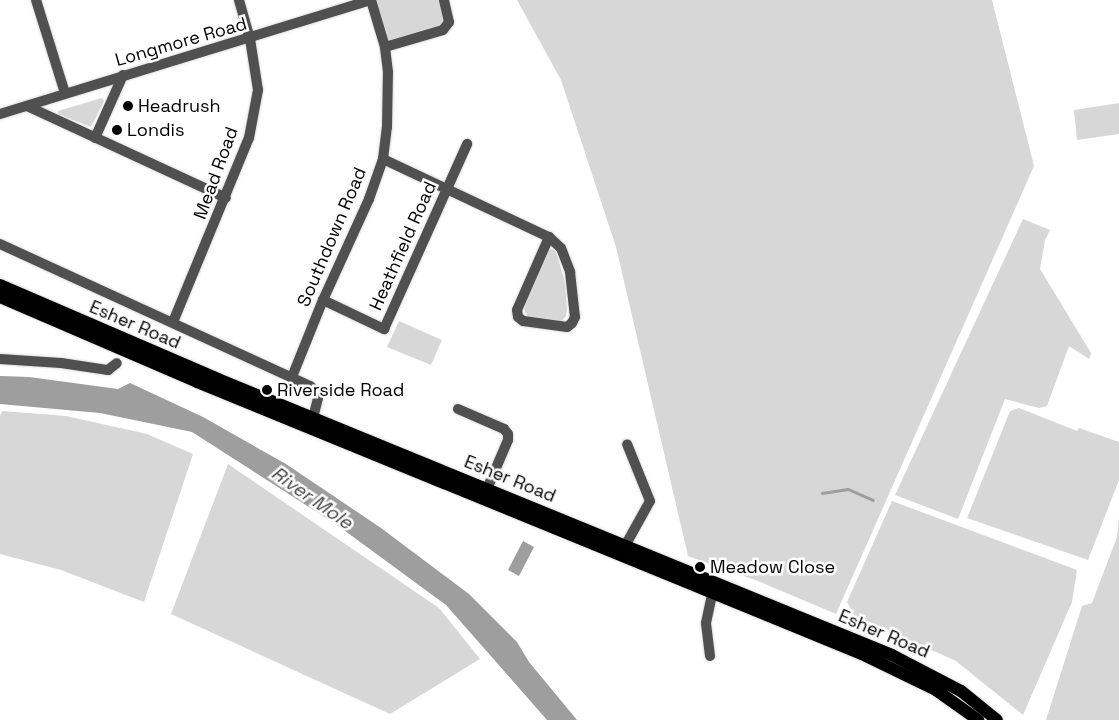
<!DOCTYPE html>
<style>
body{margin:0}
#map{position:relative;width:1119px;height:720px;overflow:hidden;background:#fff;font-family:"Space Grotesk",sans-serif}
div>[style]{position:absolute}
.green>*{inset:0;background:#d7d7d7}
.water>*{inset:0;background:#9e9e9e}
.stream>*{height:3px;margin:-1.5px;padding:0 1.5px;transform-origin:1.5px;border-radius:1.5px;background:#9e9e9e}
.roads{filter:drop-shadow(0 0 1px #dbdbdb) drop-shadow(0 0 1px #dbdbdb)}
.minor>*{height:10px;margin:-5px;padding:0 5px;transform-origin:5px;border-radius:5px;background:#505050}
.primary>*{height:12px;margin:-6px;padding:0 6px;transform-origin:6px;border-radius:6px;background:#000}
.dots>*{width:14px;height:14px;translate:-50% -50%;box-sizing:border-box;border:2px solid #fff;border-radius:50%}
span{translate:-50% -50%;white-space:nowrap;text-align:center;line-height:1.15;-webkit-text-stroke:5px #fff;paint-order:stroke}
.street-label{font-size:18px;color:#000}
.poi-label{font-size:18px;color:#000}
.left{translate:0 -50%;text-align:left}
.water-label{font-size:19px;color:#3f3f3f;font-style:italic}
</style>
<div id="map">
<div class="green">
<div style="clip-path:polygon(371px 0,444px 0,447px 26px,385px 47px)"></div>
<div style="clip-path:polygon(517px 0,992px 0,1034px 166px,836px 614px,758px 581px,688px 556px,616px 247px,561px 80px)"></div>
<div style="clip-path:polygon(102px 98px,104px 101px,91px 127px,58px 114px,58px 111px)"></div>
<div style="clip-path:polygon(1119px 103px,1119px 134px,1077px 140px,1074px 110px)"></div>
<div style="clip-path:polygon(1023px 219px,1050px 230px,1045px 240px,1040px 269px,1091px 353px,1089px 359px,1069px 346px,1047px 406px,1039px 408px,1005px 399px,958px 519px,895px 495px)"></div>
<div style="clip-path:polygon(552px 249px,556px 252px,565px 282px,567px 310px,566px 316px,561px 322px,528px 317px,525px 312px,524px 306px,548px 250px)"></div>
<div style="clip-path:polygon(399px 321px,442px 340px,431px 365px,387px 347px)"></div>
<div style="clip-path:polygon(1019px 408px,1077px 431px,1079px 428px,1119px 442px,1119px 480px,1088px 560px,967px 518px,1010px 411px)"></div>
<div style="clip-path:polygon(2px 411px,66px 416px,147px 434px,193px 454px,144px 602px,61px 570px,0 554px,0 416px)"></div>
<div style="clip-path:polygon(228px 464px,439px 608px,480px 659px,390px 714px,171px 614px)"></div>
<div style="clip-path:polygon(892px 501px,1077px 570px,1072px 602px,1023px 715px,956px 661px,854px 615px,847px 602px)"></div>
<div style="clip-path:polygon(1119px 518px,1119px 720px,1046px 720px,1082px 606px,1092px 603px,1117px 537px)"></div>
</div>
<div class="water">
<div style="clip-path:polygon(0 376px,29px 377px,118px 389px,130px 383px,203px 417px,286px 464px,381px 528px,469px 594px,517px 642px,529px 662px,577px 720px,547px 720px,446px 605px,337px 525px,192px 432px,100px 413px,0 404px)"></div>
<div style="clip-path:polygon(523px 541px,534px 547px,519px 576px,508px 570px)"></div>
</div>
<div class="stream">
<div style="left:822px;top:493px;width:26px;rotate:-9deg"></div>
<div style="left:848px;top:489px;width:27px;rotate:24deg"></div>
</div>
<div class="roads">
<div class="minor">
<div style="left:36px;top:0;width:97px;rotate:72.7deg"></div>
<div style="left:385px;top:47px;width:60px;rotate:-16.3deg"></div>
<div style="left:443px;top:30px;width:10px;rotate:-53deg"></div>
<div style="left:449px;top:22px;width:23px;rotate:-103deg"></div>
<div style="left:27px;top:106px;width:219px;rotate:24.8deg"></div>
<div style="left:0;top:114px;width:388px;rotate:-17.1deg"></div>
<div style="left:95px;top:138px;width:69px;rotate:-66deg"></div>
<div style="left:383px;top:159px;width:183px;rotate:25.2deg"></div>
<div style="left:549px;top:237px;width:16px;rotate:43deg"></div>
<div style="left:561px;top:248px;width:26px;rotate:69deg"></div>
<div style="left:570px;top:272px;width:45px;rotate:83.7deg"></div>
<div style="left:575px;top:317px;width:7px;rotate:117deg"></div>
<div style="left:572px;top:323px;width:6px;rotate:141deg"></div>
<div style="left:567px;top:327px;width:44px;rotate:-172.2deg"></div>
<div style="left:523px;top:321px;width:6px;rotate:-141deg"></div>
<div style="left:518px;top:317px;width:7px;rotate:-98deg"></div>
<div style="left:517px;top:310px;width:80px;rotate:-66.3deg"></div>
<div style="left:0;top:244px;width:341px;rotate:24.6deg"></div>
<div style="left:310px;top:386px;width:11px;rotate:41deg"></div>
<div style="left:318px;top:393px;width:5px;rotate:90deg"></div>
<div style="left:318px;top:398px;width:21px;rotate:104deg"></div>
<div style="left:323px;top:300px;width:68px;rotate:25.4deg"></div>
<div style="left:384px;top:329px;width:203px;rotate:-65.8deg"></div>
<div style="left:173px;top:322px;width:199px;rotate:-67.6deg"></div>
<div style="left:249px;top:138px;width:49px;rotate:-79.4deg"></div>
<div style="left:258px;top:90px;width:52px;rotate:-98.9deg"></div>
<div style="left:250px;top:39px;width:41px;rotate:-105.8deg"></div>
<div style="left:0;top:359px;width:61px;rotate:3.8deg"></div>
<div style="left:61px;top:363px;width:48px;rotate:8.5deg"></div>
<div style="left:108px;top:370px;width:11px;rotate:-38deg"></div>
<div style="left:292px;top:377px;width:83px;rotate:-68.1deg"></div>
<div style="left:323px;top:300px;width:111px;rotate:-65.5deg"></div>
<div style="left:369px;top:199px;width:42px;rotate:-70.7deg"></div>
<div style="left:383px;top:159px;width:32px;rotate:-83deg"></div>
<div style="left:387px;top:127px;width:55px;rotate:-89deg"></div>
<div style="left:388px;top:72px;width:25px;rotate:-97deg"></div>
<div style="left:385px;top:47px;width:49px;rotate:-106.6deg"></div>
<div style="left:458px;top:409px;width:50px;rotate:23.5deg"></div>
<div style="left:504px;top:429px;width:6px;rotate:51deg"></div>
<div style="left:508px;top:434px;width:6px;rotate:90deg"></div>
<div style="left:508px;top:440px;width:53px;rotate:113.2deg"></div>
<div style="left:625px;top:546px;width:51px;rotate:-60.9deg"></div>
<div style="left:650px;top:501px;width:61px;rotate:-112deg"></div>
<div style="left:710px;top:656px;width:33px;rotate:-97deg"></div>
<div style="left:706px;top:623px;width:30px;rotate:-78deg"></div>
</div>
<div class="primary">
<div style="left:0;top:285px;width:237px;rotate:23.3deg"></div>
<div style="left:218px;top:379px;width:728px;rotate:22.27deg"></div>
<div style="left:892px;top:655px;width:78px;rotate:27.6deg"></div>
<div style="left:961px;top:691px;width:46px;rotate:38.9deg"></div>
<div style="left:0;top:297px;width:215px;rotate:23.3deg"></div>
<div style="left:197px;top:382px;width:718px;rotate:22.25deg"></div>
<div style="left:862px;top:654px;width:82px;rotate:25.9deg"></div>
<div style="left:936px;top:690px;width:52px;rotate:35.5deg"></div>
</div>
</div>
<div class="dots">
<div style="left:128px;top:106px;background:#000"></div>
<div style="left:117px;top:130px;background:#000"></div>
<div style="left:267px;top:390px;background:#000"></div>
<div style="left:700px;top:567px;background:#000"></div>
</div>
<div class="street-label">
<span style="left:181px;top:42px;rotate:-16deg">Longmore Road</span>
<span style="left:216px;top:173px;rotate:-70deg">Mead Road</span>
<span style="left:332px;top:237px;rotate:-67deg">Southdown Road</span>
<span style="left:403px;top:246px;rotate:-66deg">Heathfield Road</span>
<span style="left:135px;top:325px;rotate:23deg">Esher Road</span>
<span style="left:510px;top:479px;rotate:22deg">Esher Road</span>
<span style="left:884px;top:634px;rotate:23deg">Esher Road</span>
</div>
<div class="poi-label">
<span class="left" style="left:138px;top:106px">Headrush</span>
<span class="left" style="left:127px;top:130px">Londis</span>
<span class="left" style="left:277px;top:390px">Riverside Road</span>
<span class="left" style="left:710px;top:567px">Meadow Close</span>
</div>
<div class="water-label">
<span style="left:312px;top:498px;rotate:35deg">River Mole</span>
</div>
</div>
